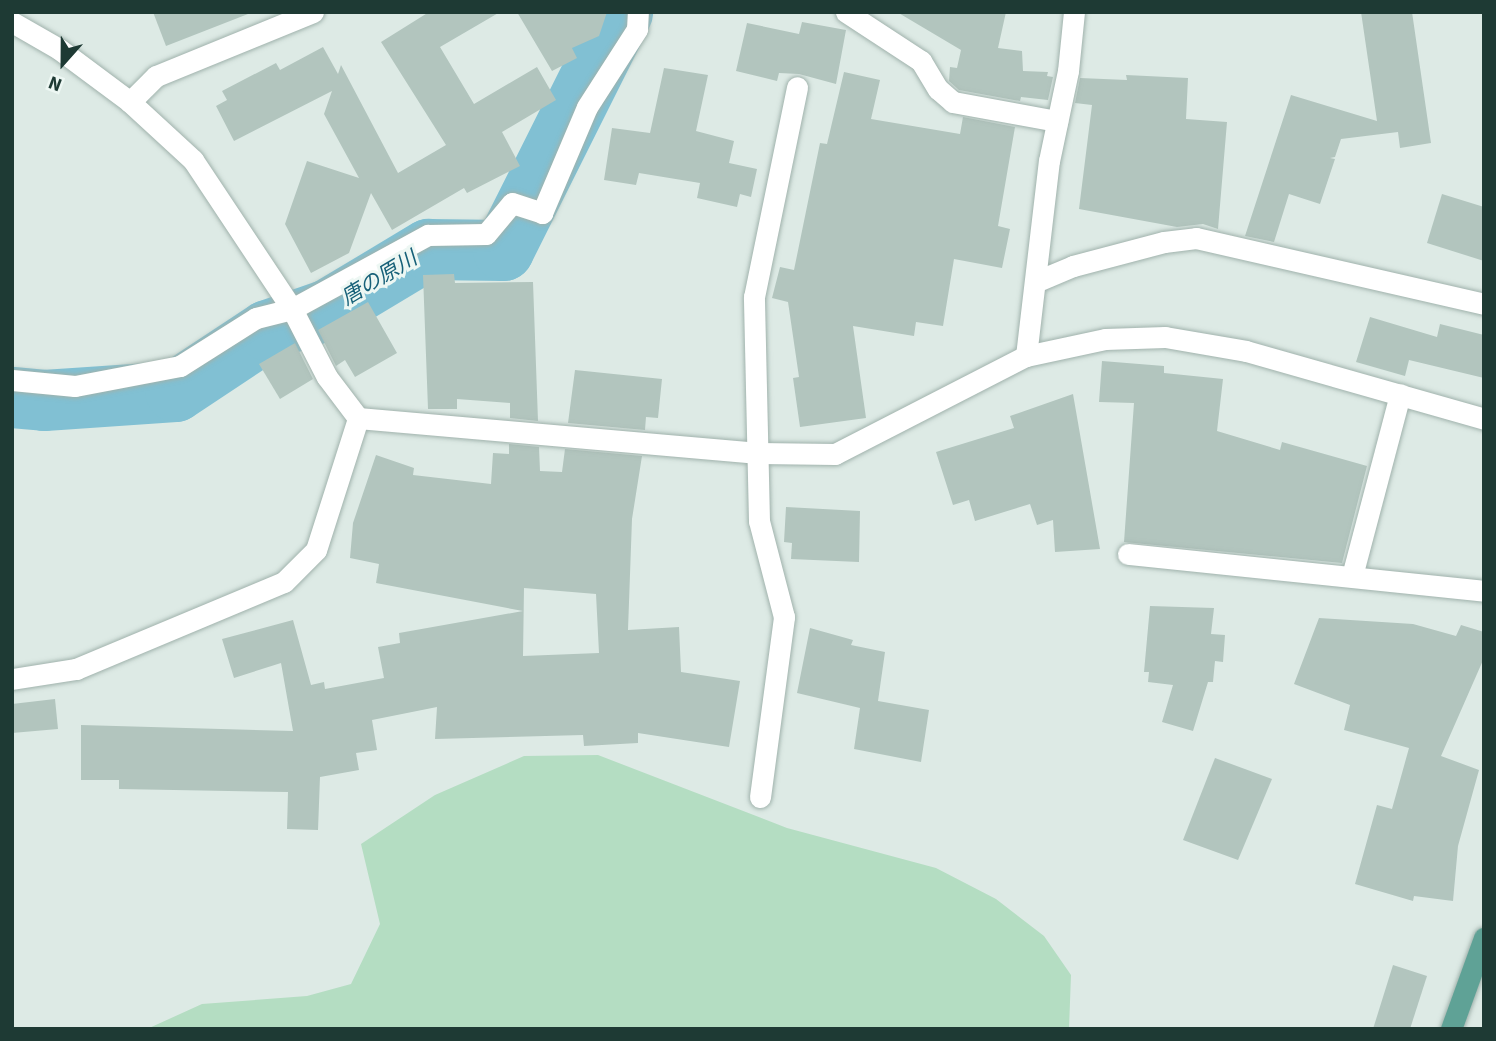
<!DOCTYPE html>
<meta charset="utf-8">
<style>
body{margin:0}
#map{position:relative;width:1496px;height:1041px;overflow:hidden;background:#ddeae5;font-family:"Source Sans 3","Noto Sans JP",sans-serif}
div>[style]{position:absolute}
.green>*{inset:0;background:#b4ddc2}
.river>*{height:61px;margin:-30.5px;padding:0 30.5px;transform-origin:30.5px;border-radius:30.5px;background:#81c0d3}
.building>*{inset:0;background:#b2c5be}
.roads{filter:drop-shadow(0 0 2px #a0b2ac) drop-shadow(0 0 2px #a0b2ac)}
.minor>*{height:21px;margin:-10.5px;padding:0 10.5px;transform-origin:10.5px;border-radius:10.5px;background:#fff}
.major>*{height:21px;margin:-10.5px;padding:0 10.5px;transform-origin:10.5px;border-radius:10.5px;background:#5fa296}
span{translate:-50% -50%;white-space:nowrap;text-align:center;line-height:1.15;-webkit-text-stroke:6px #edf7f3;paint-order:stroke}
.water-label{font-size:21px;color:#166078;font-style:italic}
.frame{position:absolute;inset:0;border:14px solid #1e3a34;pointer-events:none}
.north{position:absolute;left:28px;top:28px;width:70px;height:70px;-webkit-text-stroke:5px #edf7f3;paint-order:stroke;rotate:201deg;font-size:19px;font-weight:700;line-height:28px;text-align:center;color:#1e3a34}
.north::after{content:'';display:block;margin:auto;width:24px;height:32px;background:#1e3a34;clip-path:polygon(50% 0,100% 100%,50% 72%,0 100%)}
</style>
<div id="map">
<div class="green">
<div style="clip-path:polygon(598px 755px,787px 828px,936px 868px,996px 899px,1044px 936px,1071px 975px,1069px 1029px,147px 1029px,202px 1004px,307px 996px,351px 984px,380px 924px,361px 844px,435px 795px,524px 756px)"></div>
</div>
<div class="river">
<div style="left:12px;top:397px;width:32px;rotate:5deg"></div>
<div style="left:44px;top:400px;width:131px;rotate:-3.9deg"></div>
<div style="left:175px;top:391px;width:110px;rotate:-33.5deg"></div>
<div style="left:267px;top:330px;width:65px;rotate:-19deg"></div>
<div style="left:328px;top:309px;width:117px;rotate:-31deg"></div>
<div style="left:428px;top:249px;width:75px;rotate:0.8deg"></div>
<div style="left:503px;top:250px;width:266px;rotate:-63.4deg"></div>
</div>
<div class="building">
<div style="clip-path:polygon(153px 12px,248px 12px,248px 14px,166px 46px)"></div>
<div style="clip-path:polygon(429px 12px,500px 12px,440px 47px,474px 104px,537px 67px,556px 100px,502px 132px,520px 166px,467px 193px,464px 188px,392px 230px,371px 193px,349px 253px,311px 273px,285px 224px,307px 161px,359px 178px,324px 114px,332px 91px,234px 141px,216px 106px,227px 100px,222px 91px,276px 63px,280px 70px,323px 47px,338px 74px,341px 65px,398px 173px,446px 145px,381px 42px)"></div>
<div style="clip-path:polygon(517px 12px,607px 12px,599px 36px,572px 48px,577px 58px,552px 71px)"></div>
<div style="clip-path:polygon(897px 12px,1006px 12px,998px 48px,1022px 51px,1023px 71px,1048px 72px,1047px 76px,1053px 77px,1048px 100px,1021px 97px,1020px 101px,959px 90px,949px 81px,950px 67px,957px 68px,961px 50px)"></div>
<div style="clip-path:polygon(1361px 12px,1412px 12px,1431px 143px,1400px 148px,1398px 132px,1341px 139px,1335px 157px,1330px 158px,1335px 159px,1320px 204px,1289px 194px,1274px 242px,1245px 236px,1291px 95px,1377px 121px)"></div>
<div style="clip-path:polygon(802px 22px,846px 30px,836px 84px,799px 74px,779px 73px,777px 81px,736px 71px,747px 23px,799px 34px)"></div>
<div style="clip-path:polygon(664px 68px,708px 75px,696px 131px,734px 141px,729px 163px,757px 169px,751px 197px,740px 194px,737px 207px,697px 198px,700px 183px,639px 173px,636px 185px,604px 180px,612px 128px,650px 133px)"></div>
<div style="clip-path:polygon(844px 72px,880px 80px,871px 119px,960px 134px,963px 117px,1015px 127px,998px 226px,1010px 229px,1002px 268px,954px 259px,943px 326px,916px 322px,914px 336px,853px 326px,866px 418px,800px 427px,793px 378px,799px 377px,788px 302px,772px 298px,780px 267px,794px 270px,820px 143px,827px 144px)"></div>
<div style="clip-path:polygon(1126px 75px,1188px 78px,1186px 119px,1227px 122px,1218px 229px,1203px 224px,1177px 227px,1079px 209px,1092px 105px,1075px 103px,1080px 78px,1127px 80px)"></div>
<div style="clip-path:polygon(1442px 194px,1484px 207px,1484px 261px,1427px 243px)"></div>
<div style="clip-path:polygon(454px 274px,455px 283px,533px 282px,538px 421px,510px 418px,510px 403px,457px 399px,457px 409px,428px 409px,423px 275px)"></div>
<div style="clip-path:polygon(368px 302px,397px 353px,355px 377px,345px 360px,336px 366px,318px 330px)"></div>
<div style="clip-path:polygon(1370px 317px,1437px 337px,1440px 324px,1484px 335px,1484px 378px,1409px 360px,1405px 376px,1356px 362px)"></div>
<div style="clip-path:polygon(295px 343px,313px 379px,280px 399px,259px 364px)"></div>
<div style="clip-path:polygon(1102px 361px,1164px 366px,1164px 373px,1223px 379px,1217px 431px,1280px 450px,1282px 442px,1367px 466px,1342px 563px,1124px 542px,1134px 403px,1099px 402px)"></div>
<div style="clip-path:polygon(575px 370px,662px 379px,658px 418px,646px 417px,645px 430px,568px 423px)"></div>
<div style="clip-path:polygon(1073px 394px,1100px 549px,1055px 552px,1053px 520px,1037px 525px,1030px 504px,975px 521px,969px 500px,953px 505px,936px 452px,1014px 428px,1010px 416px)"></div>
<div style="clip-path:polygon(evenodd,509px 444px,539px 447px,540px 471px,562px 472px,565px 449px,642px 456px,632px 519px,628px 630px,679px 627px,681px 672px,740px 681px,729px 747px,638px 733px,638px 743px,584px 746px,583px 735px,435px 739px,437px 707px,372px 720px,377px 750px,356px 753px,359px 770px,320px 777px,318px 830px,287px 829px,288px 792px,119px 789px,119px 780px,81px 780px,81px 725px,293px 731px,281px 663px,234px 678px,222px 639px,293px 620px,311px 685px,324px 682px,325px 689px,384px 678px,378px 647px,400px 643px,399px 633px,523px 611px,376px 583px,379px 564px,350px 558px,353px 523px,376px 455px,414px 468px,413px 475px,491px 484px,493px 453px,509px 454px,509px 444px,524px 588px,596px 594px,599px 653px,523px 656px,524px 588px)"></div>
<div style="clip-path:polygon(786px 507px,860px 511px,859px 562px,791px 559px,792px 543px,784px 542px)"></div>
<div style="clip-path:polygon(1150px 606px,1214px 608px,1211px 634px,1225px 635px,1223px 662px,1215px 661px,1213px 682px,1208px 682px,1193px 731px,1162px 722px,1173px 685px,1148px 682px,1149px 672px,1144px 672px)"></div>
<div style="clip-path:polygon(1319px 618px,1413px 624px,1456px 636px,1461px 625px,1484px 632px,1484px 658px,1441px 756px,1479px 770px,1458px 846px,1453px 901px,1414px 896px,1413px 901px,1355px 884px,1377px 805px,1392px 809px,1409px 748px,1344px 730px,1350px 705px,1294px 684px)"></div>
<div style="clip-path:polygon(810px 628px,853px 640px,851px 645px,885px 652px,878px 701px,929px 710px,921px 762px,854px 749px,860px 708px,797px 693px)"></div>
<div style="clip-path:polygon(55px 699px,58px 729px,12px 733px,12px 704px)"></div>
<div style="clip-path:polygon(1215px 758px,1272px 779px,1238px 860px,1183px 840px)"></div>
<div style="clip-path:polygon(1393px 965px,1427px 976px,1410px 1029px,1373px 1029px)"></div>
</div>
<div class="roads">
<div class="minor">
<div style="left:313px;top:12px;width:170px;rotate:157.8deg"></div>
<div style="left:156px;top:76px;width:37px;rotate:135deg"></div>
<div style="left:130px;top:102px;width:86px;rotate:42.6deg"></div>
<div style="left:193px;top:160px;width:179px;rotate:56.4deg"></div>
<div style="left:292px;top:309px;width:76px;rotate:62.8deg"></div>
<div style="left:327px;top:377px;width:51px;rotate:52.9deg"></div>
<div style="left:358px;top:418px;width:402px;rotate:5deg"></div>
<div style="left:758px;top:453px;width:77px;rotate:0.7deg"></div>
<div style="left:835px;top:454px;width:215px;rotate:-27.2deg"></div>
<div style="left:1026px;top:356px;width:81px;rotate:-12.1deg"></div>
<div style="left:1105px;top:339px;width:60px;rotate:-1.9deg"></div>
<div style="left:1165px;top:337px;width:82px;rotate:9.8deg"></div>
<div style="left:1246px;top:351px;width:248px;rotate:15.9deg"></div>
<div style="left:846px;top:12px;width:90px;rotate:33.2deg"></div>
<div style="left:921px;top:61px;width:33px;rotate:59deg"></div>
<div style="left:938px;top:89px;width:20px;rotate:41deg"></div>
<div style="left:953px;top:102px;width:106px;rotate:10.4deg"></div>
<div style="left:12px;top:22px;width:54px;rotate:29.9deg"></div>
<div style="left:59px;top:49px;width:89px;rotate:36.7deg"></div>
<div style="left:1035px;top:282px;width:41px;rotate:-22.8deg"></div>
<div style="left:1073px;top:266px;width:94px;rotate:-14.8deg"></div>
<div style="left:1164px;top:242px;width:32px;rotate:-7deg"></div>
<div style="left:1196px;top:238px;width:295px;rotate:12.9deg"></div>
<div style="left:1026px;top:356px;width:196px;rotate:-83.3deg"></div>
<div style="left:1049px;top:161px;width:92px;rotate:-78.1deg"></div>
<div style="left:1068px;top:71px;width:59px;rotate:-84.2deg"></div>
<div style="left:12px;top:380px;width:63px;rotate:5.4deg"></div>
<div style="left:75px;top:386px;width:107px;rotate:-10.8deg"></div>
<div style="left:180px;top:366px;width:90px;rotate:-32.3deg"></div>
<div style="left:256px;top:318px;width:37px;rotate:-14deg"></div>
<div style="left:292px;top:309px;width:155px;rotate:-28.6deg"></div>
<div style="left:428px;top:235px;width:58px;rotate:-1deg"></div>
<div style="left:486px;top:234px;width:40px;rotate:-50deg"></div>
<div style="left:512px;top:203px;width:32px;rotate:18deg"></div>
<div style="left:542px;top:213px;width:115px;rotate:-67deg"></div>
<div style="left:587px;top:107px;width:93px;rotate:-57.3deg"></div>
<div style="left:637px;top:29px;width:17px;rotate:-87deg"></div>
<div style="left:1128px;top:554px;width:358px;rotate:5.9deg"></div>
<div style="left:1352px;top:576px;width:188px;rotate:-75.2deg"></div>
<div style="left:12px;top:679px;width:65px;rotate:-8.9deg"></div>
<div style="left:76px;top:669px;width:225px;rotate:-22.7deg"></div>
<div style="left:284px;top:582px;width:45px;rotate:-45deg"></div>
<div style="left:316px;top:550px;width:139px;rotate:-72.3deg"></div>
<div style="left:760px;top:797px;width:182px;rotate:-82.4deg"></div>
<div style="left:784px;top:617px;width:99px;rotate:-104.6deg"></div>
<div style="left:759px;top:521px;width:224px;rotate:-91.3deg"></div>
<div style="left:754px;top:297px;width:214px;rotate:-78.4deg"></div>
</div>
<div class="major">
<div style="left:1451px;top:1029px;width:97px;rotate:-70.1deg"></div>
</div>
</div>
<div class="water-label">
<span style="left:379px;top:278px;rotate:-31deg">唐の原川</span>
</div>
<div class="frame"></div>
<div class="north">N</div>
</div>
